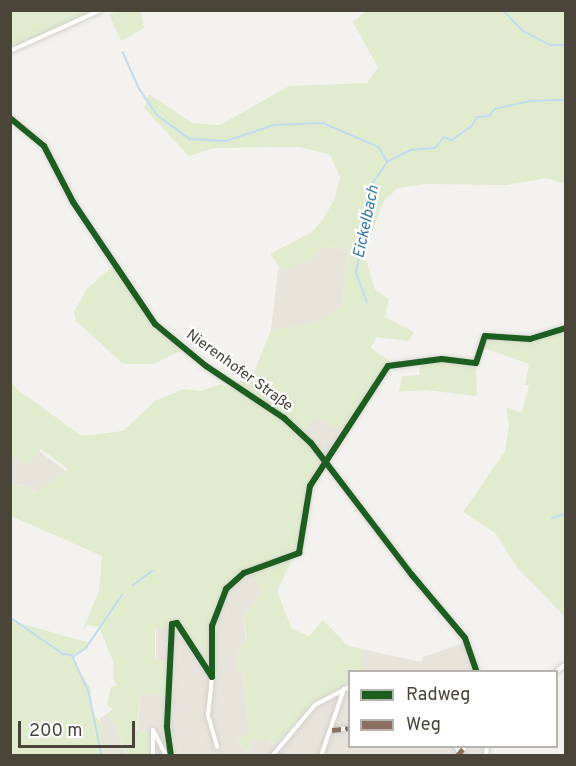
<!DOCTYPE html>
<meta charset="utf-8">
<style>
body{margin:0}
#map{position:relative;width:576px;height:766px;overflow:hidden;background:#f4f2ee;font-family:Overpass,sans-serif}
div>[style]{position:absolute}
.residential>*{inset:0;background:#e7e4dc}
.green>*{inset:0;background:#e1eccf}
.stream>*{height:1.5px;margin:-0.75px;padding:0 0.75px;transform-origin:0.75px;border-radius:0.75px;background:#c1dcef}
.roads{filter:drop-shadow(0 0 2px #d2d0cb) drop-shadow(0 0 2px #d2d0cb)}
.minor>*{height:4px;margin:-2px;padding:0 2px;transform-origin:2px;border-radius:2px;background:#fdfdfc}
.quiet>*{height:4.5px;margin-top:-2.25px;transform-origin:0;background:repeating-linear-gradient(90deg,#8d6e63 0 9px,transparent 0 13.5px)}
.cycleway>*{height:6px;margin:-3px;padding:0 3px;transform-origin:3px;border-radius:3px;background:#1b5e20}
span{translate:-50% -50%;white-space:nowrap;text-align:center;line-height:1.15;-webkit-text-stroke:4.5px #fff;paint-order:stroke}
.street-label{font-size:15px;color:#4a4439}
.water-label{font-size:16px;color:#3179ae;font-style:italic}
.frame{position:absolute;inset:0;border:12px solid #4a4439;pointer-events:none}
.legend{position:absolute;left:348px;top:670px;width:210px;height:78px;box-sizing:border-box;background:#fff;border:2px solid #b7b4b0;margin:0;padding:8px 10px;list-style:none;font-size:18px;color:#4a4439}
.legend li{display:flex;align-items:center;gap:12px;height:30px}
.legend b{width:30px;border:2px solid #b7b4b0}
.scale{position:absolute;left:18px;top:721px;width:117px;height:27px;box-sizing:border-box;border:3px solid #4a4439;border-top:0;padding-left:8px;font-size:18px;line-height:21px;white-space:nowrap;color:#4a4439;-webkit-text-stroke:4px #fff;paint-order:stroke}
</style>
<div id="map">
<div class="residential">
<div style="clip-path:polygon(323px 247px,349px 249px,342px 306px,320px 322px,271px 330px,278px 269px,309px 261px)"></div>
<div style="clip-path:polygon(316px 416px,344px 433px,325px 459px,303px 431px)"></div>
<div style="clip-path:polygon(39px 451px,66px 471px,36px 493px,28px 486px,11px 485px,11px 454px,27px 465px)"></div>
<div style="clip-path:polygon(249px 574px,262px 590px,243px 617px,246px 638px,239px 649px,235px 670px,243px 673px,249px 733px,237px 739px,247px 752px,252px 740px,265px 739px,276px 745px,313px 705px,349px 682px,350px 746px,485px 747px,484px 756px,151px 756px,149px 732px,137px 730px,141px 693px,168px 696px,171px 662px,156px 659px,156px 628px,169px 628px,186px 642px,204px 672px,210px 672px,219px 607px,227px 592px)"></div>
<div style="clip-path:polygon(466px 642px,475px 671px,361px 672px,361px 649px,421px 662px,423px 657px)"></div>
<div style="clip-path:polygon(105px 715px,113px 721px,126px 755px,103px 755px,100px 719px)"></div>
</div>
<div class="green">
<div style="clip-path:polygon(124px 10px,141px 11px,144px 28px,121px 41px,109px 14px)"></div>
<div style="clip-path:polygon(11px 11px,96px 11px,11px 48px)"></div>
<div style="clip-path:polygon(366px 11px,565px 11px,565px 184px,547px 178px,507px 185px,425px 184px,398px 188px,384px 201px,364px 252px,375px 290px,389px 299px,385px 317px,414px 332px,409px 341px,376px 337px,371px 348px,390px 361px,344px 433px,316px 416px,303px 431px,235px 384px,253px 375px,271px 330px,320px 322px,342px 306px,349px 249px,323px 247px,309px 261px,282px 271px,270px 254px,312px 232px,323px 219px,335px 198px,340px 177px,330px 155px,299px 147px,214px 148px,189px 156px,144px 108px,149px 94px,192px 123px,220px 125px,289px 86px,367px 83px,378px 67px,353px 22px)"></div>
<div style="clip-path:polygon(113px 266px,152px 326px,182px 350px,154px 364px,123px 364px,76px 321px,74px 312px,87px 289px)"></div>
<div style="clip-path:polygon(565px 323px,565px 617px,516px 566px,496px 534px,463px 512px,505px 451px,509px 425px,506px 407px,522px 413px,529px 385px,525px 385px,529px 364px,482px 347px,487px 338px,542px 338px)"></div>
<div style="clip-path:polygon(446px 361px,476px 365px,477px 396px,425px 390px,399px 392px,402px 376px,419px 375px,420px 363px)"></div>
<div style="clip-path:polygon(10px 380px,19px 391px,82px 436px,123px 431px,155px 401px,183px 389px,200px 391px,221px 384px,239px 391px,302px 434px,323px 464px,309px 486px,301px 545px,289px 559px,292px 560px,277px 591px,292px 629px,309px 636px,323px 620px,347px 645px,361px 649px,361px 671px,350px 672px,349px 682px,312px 705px,276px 744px,265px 739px,252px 740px,247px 752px,237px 739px,249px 733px,243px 673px,235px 670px,239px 649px,247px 637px,243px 617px,262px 590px,249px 574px,277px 564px,244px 571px,231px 581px,216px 604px,209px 640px,210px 671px,190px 641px,169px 628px,155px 628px,155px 659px,171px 662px,168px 696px,141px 693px,136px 730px,149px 732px,150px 755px,127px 755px,113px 722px,105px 715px,113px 709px,107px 705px,111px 687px,117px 685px,113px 678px,113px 661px,99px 627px,89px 625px,83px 629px,99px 591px,102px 556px,11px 516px,11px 485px,28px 486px,35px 493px,68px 469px,41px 449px,27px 465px,11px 454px)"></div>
<div style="clip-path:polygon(11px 616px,16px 622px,90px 643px,87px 649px,74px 656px,77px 668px,90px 687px,92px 712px,103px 726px,103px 755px,11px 755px)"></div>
</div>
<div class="stream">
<div style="left:503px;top:10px;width:29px;rotate:46deg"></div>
<div style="left:523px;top:31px;width:30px;rotate:27deg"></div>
<div style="left:550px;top:45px;width:16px"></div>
<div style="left:123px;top:52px;width:39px;rotate:66deg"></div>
<div style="left:139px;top:88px;width:32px;rotate:56deg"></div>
<div style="left:157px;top:115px;width:41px;rotate:36deg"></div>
<div style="left:190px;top:139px;width:36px;rotate:3deg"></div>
<div style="left:226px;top:141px;width:51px;rotate:-18.4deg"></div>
<div style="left:274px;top:125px;width:49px;rotate:-2.3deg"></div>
<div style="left:323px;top:123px;width:61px;rotate:23.2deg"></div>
<div style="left:379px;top:147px;width:16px;rotate:60deg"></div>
<div style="left:367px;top:303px;width:32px;rotate:-110deg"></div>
<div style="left:356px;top:273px;width:92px;rotate:-79.3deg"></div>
<div style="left:373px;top:183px;width:25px;rotate:-56deg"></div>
<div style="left:387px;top:162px;width:27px;rotate:-27deg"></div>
<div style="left:411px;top:150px;width:24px;rotate:-5deg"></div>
<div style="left:435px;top:148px;width:14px;rotate:-51deg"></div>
<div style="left:444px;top:137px;width:9px;rotate:21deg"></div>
<div style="left:452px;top:140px;width:24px;rotate:-35deg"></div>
<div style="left:472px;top:126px;width:10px;rotate:-61deg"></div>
<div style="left:477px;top:117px;width:12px;rotate:-5deg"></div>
<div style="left:489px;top:116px;width:9px;rotate:-49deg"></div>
<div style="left:495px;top:109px;width:35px;rotate:-13deg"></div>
<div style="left:529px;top:101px;width:37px;rotate:-2deg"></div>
<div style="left:552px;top:518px;width:15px;rotate:-16deg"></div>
<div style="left:133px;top:585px;width:24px;rotate:-36deg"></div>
<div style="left:10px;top:617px;width:65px;rotate:34.9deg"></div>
<div style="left:63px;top:654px;width:9px;rotate:6deg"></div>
<div style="left:72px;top:655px;width:41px;rotate:65.3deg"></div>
<div style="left:89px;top:692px;width:65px;rotate:78.5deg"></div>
<div style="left:73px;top:657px;width:16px;rotate:-35deg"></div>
<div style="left:86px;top:648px;width:64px;rotate:-55.8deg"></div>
</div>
<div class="roads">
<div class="minor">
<div style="left:10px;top:51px;width:100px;rotate:-24.3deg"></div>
<div style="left:10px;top:118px;width:44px;rotate:39.5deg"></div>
<div style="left:44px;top:146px;width:63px;rotate:62.6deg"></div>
<div style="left:73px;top:202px;width:147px;rotate:56.1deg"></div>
<div style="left:155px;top:324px;width:66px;rotate:39.5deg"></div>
<div style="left:206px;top:366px;width:94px;rotate:33.7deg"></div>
<div style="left:284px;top:418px;width:37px;rotate:43deg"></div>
<div style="left:311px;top:443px;width:166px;rotate:52.6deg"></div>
<div style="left:412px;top:575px;width:82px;rotate:49.9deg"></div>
<div style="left:465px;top:638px;width:36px;rotate:71deg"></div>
<div style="left:556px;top:672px;width:13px;rotate:-39deg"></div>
<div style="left:212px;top:677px;width:38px;rotate:96deg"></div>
<div style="left:208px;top:715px;width:33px;rotate:74deg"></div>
<div style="left:332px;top:730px;width:18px;rotate:-6deg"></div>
<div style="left:456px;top:746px;width:7px;rotate:63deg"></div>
<div style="left:153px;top:756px;width:26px;rotate:-90deg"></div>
<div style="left:153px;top:730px;width:29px;rotate:63deg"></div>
<div style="left:171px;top:756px;width:30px;rotate:-98deg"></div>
<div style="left:167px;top:726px;width:102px;rotate:-87.2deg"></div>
<div style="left:172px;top:624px;width:5px;rotate:-11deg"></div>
<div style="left:177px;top:623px;width:64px;rotate:57.1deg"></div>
<div style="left:212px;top:677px;width:51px;rotate:-90deg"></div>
<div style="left:212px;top:626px;width:40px;rotate:-69deg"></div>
<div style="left:226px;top:589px;width:24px;rotate:-42deg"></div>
<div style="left:244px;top:573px;width:59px;rotate:-20deg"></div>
<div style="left:299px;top:553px;width:68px;rotate:-80.7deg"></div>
<div style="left:310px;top:486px;width:143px;rotate:-57deg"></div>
<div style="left:388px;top:366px;width:54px;rotate:-7.4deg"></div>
<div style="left:442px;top:359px;width:34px;rotate:7deg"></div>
<div style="left:476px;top:363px;width:28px;rotate:-72deg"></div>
<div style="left:485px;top:336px;width:45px;rotate:3.8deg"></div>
<div style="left:530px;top:339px;width:38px;rotate:-17deg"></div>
<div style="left:272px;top:756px;width:67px;rotate:-49.9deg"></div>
<div style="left:315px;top:705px;width:40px;rotate:-28deg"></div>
<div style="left:321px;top:756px;width:71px;rotate:-71.1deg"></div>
<div style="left:457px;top:756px;width:13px;rotate:-48deg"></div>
<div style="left:486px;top:756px;width:10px;rotate:-84deg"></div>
</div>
</div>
<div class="quiet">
<div style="left:332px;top:730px;width:18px;rotate:-6deg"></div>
<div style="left:457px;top:756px;width:13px;rotate:-51deg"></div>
</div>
<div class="cycleway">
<div style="left:10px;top:118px;width:44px;rotate:39.5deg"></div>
<div style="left:44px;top:146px;width:63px;rotate:62.6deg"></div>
<div style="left:73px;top:202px;width:147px;rotate:56.1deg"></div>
<div style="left:155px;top:324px;width:66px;rotate:39.5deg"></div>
<div style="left:206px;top:366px;width:94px;rotate:33.7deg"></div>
<div style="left:284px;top:418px;width:37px;rotate:43deg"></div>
<div style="left:311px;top:443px;width:166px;rotate:52.6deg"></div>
<div style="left:412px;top:575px;width:82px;rotate:49.9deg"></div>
<div style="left:465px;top:638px;width:36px;rotate:71deg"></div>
<div style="left:171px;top:756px;width:30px;rotate:-98deg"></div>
<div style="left:167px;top:726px;width:102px;rotate:-87.2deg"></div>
<div style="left:172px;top:624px;width:5px;rotate:-11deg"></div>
<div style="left:177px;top:623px;width:64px;rotate:57.1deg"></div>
<div style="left:212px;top:677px;width:51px;rotate:-90deg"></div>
<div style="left:212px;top:626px;width:40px;rotate:-69deg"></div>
<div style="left:226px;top:589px;width:24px;rotate:-42deg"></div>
<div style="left:244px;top:573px;width:59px;rotate:-20deg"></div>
<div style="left:299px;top:553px;width:68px;rotate:-80.7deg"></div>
<div style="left:310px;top:486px;width:143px;rotate:-57deg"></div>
<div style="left:388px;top:366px;width:54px;rotate:-7.4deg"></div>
<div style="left:442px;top:359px;width:34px;rotate:7deg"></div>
<div style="left:476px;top:363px;width:28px;rotate:-72deg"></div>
<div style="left:485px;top:336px;width:45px;rotate:3.8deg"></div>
<div style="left:530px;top:339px;width:38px;rotate:-17deg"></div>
</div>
<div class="street-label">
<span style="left:239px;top:371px;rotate:36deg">Nierenhofer Straße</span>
</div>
<div class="water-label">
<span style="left:367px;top:222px;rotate:-78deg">Eickelbach</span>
</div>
<div class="frame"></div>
<ul class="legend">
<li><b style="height:8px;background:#1b5e20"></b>Radweg</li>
<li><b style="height:8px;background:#8d6e63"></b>Weg</li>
</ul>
<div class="scale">200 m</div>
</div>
